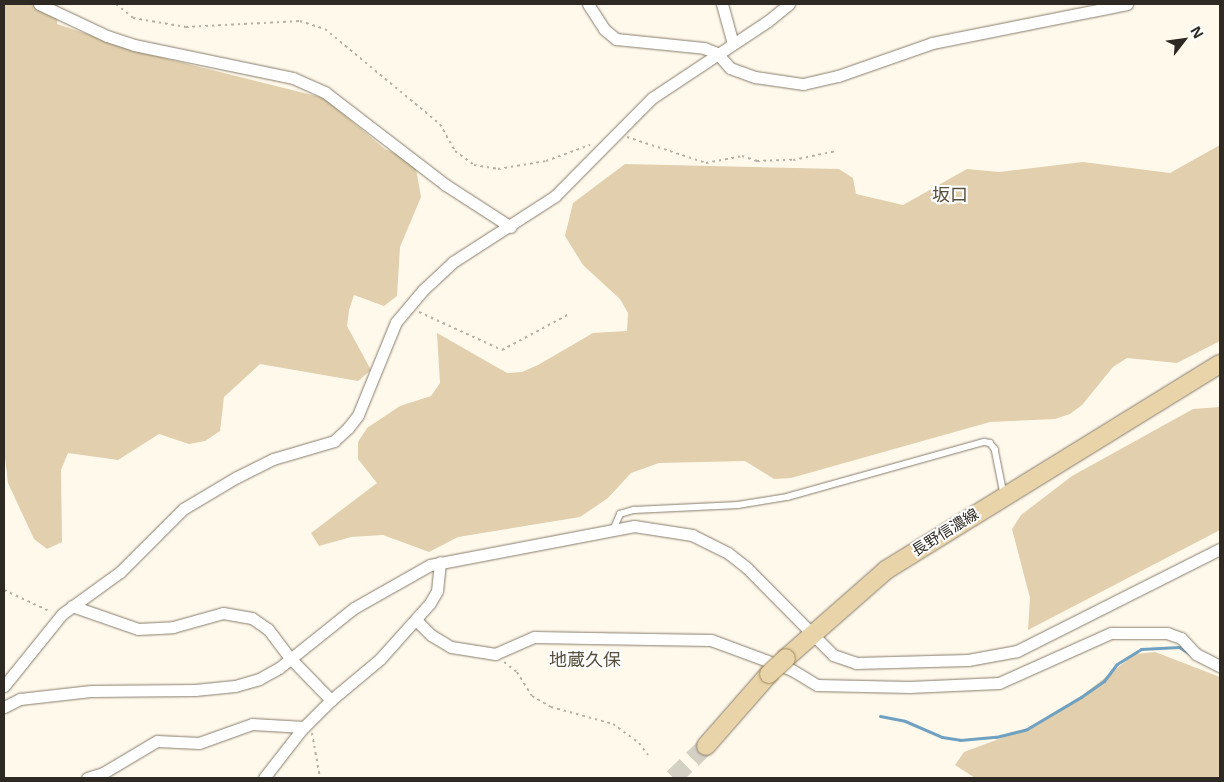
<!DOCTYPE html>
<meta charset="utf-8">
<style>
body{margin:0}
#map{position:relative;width:1224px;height:782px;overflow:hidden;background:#fff9ec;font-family:"Noto Sans","Noto Sans JP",sans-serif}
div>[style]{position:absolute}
.green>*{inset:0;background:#e1cfad}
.stream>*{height:3px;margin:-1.5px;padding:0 1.5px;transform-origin:1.5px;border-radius:1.5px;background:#71a1c1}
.primary-tunnel>*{height:18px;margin-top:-9px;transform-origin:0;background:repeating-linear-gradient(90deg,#d5d0c4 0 18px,transparent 0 27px)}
.path>*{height:2px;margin-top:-1px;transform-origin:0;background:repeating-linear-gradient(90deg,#b6b1a6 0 2.5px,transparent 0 6.5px)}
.roads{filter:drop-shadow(0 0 1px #867d6b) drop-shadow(0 0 1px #867d6b)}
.lane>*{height:5.5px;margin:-2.75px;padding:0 2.75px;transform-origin:2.75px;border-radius:2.75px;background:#fff}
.street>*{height:11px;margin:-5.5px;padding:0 5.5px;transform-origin:5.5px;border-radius:5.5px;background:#fff}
.primary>*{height:18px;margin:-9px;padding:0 9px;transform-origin:9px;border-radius:9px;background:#e9d4aa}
.bridges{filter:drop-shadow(0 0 1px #9e8656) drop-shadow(0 0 1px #9e8656)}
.primary-bridge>*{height:18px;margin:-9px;padding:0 9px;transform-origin:9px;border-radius:9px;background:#e9d4aa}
span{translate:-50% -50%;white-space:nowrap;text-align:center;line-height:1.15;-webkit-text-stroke:4px #fff;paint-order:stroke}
.street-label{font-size:15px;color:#2e2a23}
.quarter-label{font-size:18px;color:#58503e}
.frame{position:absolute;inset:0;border:5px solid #2e2a23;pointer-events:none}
.north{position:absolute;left:1159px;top:15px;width:50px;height:50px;-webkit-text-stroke:4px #fff;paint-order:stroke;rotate:60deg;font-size:14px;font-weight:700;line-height:20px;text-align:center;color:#2e2a23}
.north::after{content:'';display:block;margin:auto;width:18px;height:22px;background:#2e2a23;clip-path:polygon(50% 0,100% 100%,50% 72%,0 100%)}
</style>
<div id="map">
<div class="green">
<div style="clip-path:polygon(4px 4px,58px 4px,57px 24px,148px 54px,324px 98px,385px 149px,415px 163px,421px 197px,400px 247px,397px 296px,384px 306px,354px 295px,349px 310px,347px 326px,371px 370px,358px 381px,260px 364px,224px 397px,220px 431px,205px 441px,189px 444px,159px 434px,118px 460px,68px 453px,61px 470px,62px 542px,47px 549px,34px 539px,8px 483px,4px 449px)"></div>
<div style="clip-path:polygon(1220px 145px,1220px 341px,1177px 363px,1127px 358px,1113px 367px,1082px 405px,1070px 414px,1055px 419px,990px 422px,791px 478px,774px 479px,745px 461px,659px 463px,631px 473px,608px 498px,580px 517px,458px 537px,429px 552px,383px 535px,351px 537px,319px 546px,311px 533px,377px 483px,358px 459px,358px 442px,367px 428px,400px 406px,431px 396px,440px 383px,437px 333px,507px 373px,522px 372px,538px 365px,593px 333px,627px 331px,628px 313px,620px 299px,583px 265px,565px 236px,573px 203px,625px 164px,839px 169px,853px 178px,856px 194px,903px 205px,967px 169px,999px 172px,1083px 162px,1170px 173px)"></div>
<div style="clip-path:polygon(1220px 407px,1220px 530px,1028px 630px,1030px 598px,1012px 529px,1021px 515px,1072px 476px,1193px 409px)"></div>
<div style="clip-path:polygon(1155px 652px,1220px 677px,1220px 778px,975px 778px,955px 765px,964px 752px,1028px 728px,1070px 705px,1135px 654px)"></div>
</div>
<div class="stream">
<div style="left:880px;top:716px;width:25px;rotate:11deg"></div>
<div style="left:905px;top:721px;width:40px;rotate:23.4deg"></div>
<div style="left:942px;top:737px;width:18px;rotate:9deg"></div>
<div style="left:960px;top:740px;width:36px;rotate:-5deg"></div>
<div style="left:996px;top:737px;width:32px;rotate:-14deg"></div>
<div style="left:1027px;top:729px;width:63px;rotate:-30.7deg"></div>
<div style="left:1081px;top:697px;width:28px;rotate:-35deg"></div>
<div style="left:1104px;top:681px;width:21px;rotate:-53deg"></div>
<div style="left:1117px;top:664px;width:28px;rotate:-32deg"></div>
<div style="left:1141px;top:649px;width:38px;rotate:-3deg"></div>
<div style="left:1179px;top:647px;width:13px;rotate:32deg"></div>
</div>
<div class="primary-tunnel">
<div style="left:673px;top:778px;width:46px;rotate:-44.1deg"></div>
</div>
<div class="path">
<div style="left:116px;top:4px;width:22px;rotate:39deg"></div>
<div style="left:133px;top:18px;width:54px;rotate:9.6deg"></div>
<div style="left:186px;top:27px;width:114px;rotate:-3deg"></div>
<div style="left:300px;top:21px;width:26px;rotate:18deg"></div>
<div style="left:325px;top:29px;width:149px;rotate:39.6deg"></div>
<div style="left:440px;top:124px;width:31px;rotate:61deg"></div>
<div style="left:455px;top:151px;width:24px;rotate:36deg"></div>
<div style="left:474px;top:165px;width:24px;rotate:9deg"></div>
<div style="left:498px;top:169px;width:49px;rotate:-9.5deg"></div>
<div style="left:546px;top:161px;width:47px;rotate:-20deg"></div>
<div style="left:1182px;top:4px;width:15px"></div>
<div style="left:627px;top:137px;width:83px;rotate:18.2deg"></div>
<div style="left:706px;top:163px;width:37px;rotate:-11deg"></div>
<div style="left:742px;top:156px;width:16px;rotate:18deg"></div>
<div style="left:757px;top:161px;width:36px;rotate:-2deg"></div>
<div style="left:793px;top:160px;width:44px;rotate:-11.8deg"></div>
<div style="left:419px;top:312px;width:91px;rotate:24.6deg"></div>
<div style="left:502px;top:350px;width:76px;rotate:-28.2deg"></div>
<div style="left:4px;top:590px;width:50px;rotate:25deg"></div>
<div style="left:504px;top:662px;width:16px;rotate:38deg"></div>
<div style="left:517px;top:672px;width:28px;rotate:58deg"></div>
<div style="left:532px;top:696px;width:22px;rotate:30deg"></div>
<div style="left:551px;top:707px;width:64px;rotate:15.3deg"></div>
<div style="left:613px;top:724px;width:32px;rotate:36deg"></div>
<div style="left:639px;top:743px;width:15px;rotate:53deg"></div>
<div style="left:312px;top:733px;width:46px;rotate:79.9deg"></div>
</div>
<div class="roads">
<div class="lane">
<div style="left:613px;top:530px;width:17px;rotate:-66deg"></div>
<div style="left:620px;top:514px;width:15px;rotate:-16deg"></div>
<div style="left:634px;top:510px;width:104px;rotate:-2.8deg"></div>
<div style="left:738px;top:505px;width:50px;rotate:-9.3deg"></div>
<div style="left:787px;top:497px;width:205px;rotate:-15.6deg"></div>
<div style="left:984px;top:442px;width:6px;rotate:9deg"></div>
<div style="left:990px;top:443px;width:8px;rotate:50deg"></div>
<div style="left:995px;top:449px;width:46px;rotate:78.7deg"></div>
</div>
<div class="street">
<div style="left:39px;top:4px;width:75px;rotate:25.2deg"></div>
<div style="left:107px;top:36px;width:28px;rotate:18deg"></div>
<div style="left:134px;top:45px;width:162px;rotate:11.7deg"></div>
<div style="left:293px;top:78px;width:36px;rotate:24deg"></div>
<div style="left:326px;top:93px;width:151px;rotate:37.5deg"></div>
<div style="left:446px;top:185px;width:77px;rotate:32.9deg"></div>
<div style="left:588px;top:4px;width:30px;rotate:57deg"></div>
<div style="left:604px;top:29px;width:16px;rotate:40deg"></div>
<div style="left:616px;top:39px;width:88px;rotate:5.8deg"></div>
<div style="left:704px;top:48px;width:14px;rotate:21deg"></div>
<div style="left:717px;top:53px;width:20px;rotate:49deg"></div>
<div style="left:730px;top:68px;width:27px;rotate:20deg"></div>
<div style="left:755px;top:77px;width:49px;rotate:8.3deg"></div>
<div style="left:803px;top:84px;width:36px;rotate:-13deg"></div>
<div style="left:838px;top:76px;width:100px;rotate:-19.3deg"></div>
<div style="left:932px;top:43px;width:199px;rotate:-11.3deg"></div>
<div style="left:722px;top:4px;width:41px;rotate:74.6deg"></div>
<div style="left:72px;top:606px;width:70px;rotate:19.2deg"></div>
<div style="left:138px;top:629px;width:35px;rotate:-3deg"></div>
<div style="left:173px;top:627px;width:52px;rotate:-15.6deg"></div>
<div style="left:223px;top:613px;width:29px;rotate:10deg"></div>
<div style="left:252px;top:618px;width:19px;rotate:35deg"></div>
<div style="left:268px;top:629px;width:36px;rotate:53deg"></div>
<div style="left:290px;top:658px;width:59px;rotate:45.7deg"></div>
<div style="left:331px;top:700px;width:41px;rotate:135deg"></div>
<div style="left:302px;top:729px;width:62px;rotate:127.8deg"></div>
<div style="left:416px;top:620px;width:21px;rotate:45deg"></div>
<div style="left:431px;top:635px;width:23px;rotate:31deg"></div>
<div style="left:451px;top:647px;width:45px;rotate:9deg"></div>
<div style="left:495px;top:654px;width:43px;rotate:-23.6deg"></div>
<div style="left:534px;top:637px;width:177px;rotate:1deg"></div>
<div style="left:711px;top:640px;width:86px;rotate:20.3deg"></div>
<div style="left:792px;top:670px;width:29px;rotate:31deg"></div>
<div style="left:817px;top:685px;width:92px;rotate:1.2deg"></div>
<div style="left:909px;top:687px;width:90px;rotate:-2.5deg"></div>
<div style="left:999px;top:683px;width:123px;rotate:-24.1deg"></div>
<div style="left:1111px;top:633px;width:56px"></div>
<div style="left:1167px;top:633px;width:15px;rotate:20deg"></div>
<div style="left:1181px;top:638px;width:22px;rotate:47deg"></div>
<div style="left:1196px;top:654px;width:27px;rotate:27deg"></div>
<div style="left:4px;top:686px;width:92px;rotate:-51.1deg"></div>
<div style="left:62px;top:614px;width:72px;rotate:-35.9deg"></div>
<div style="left:120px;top:572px;width:89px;rotate:-45deg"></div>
<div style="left:183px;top:509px;width:63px;rotate:-30.7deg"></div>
<div style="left:237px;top:477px;width:40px;rotate:-26.6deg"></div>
<div style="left:273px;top:459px;width:64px;rotate:-16.4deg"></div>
<div style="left:334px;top:441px;width:19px;rotate:-43deg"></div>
<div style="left:348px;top:428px;width:16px;rotate:-52deg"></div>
<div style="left:358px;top:415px;width:100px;rotate:-67.8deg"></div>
<div style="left:396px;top:322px;width:42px;rotate:-49.8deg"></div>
<div style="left:423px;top:290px;width:41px;rotate:-43deg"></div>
<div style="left:453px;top:262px;width:121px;rotate:-32.9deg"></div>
<div style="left:555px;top:196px;width:138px;rotate:-45.3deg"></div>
<div style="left:652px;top:98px;width:139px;rotate:-33.6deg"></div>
<div style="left:768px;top:21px;width:27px;rotate:-39deg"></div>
<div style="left:331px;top:700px;width:64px;rotate:-39.9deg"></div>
<div style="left:380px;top:659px;width:75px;rotate:-48.2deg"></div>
<div style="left:430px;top:603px;width:14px;rotate:-60deg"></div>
<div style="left:437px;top:591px;width:29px;rotate:-84deg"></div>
<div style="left:4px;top:707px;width:18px;rotate:-27deg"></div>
<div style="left:20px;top:699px;width:71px;rotate:-6.4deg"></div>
<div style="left:91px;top:691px;width:104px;rotate:-0.6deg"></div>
<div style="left:195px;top:690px;width:40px;rotate:-5.7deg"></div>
<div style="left:235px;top:686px;width:25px;rotate:-16deg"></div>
<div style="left:259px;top:679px;width:23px;rotate:-29deg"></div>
<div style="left:279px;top:668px;width:96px;rotate:-38.7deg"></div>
<div style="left:354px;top:608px;width:87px;rotate:-29.5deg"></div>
<div style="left:430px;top:565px;width:208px;rotate:-10.8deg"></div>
<div style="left:634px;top:526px;width:59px;rotate:8.8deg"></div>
<div style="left:692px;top:535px;width:40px;rotate:26.6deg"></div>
<div style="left:728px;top:553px;width:24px;rotate:38deg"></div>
<div style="left:747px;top:568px;width:122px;rotate:45.3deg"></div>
<div style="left:833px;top:655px;width:24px;rotate:19deg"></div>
<div style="left:856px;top:663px;width:112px;rotate:-1.5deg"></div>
<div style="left:968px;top:660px;width:50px;rotate:-10.4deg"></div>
<div style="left:1017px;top:651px;width:227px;rotate:-26.7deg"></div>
<div style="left:87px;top:778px;width:17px;rotate:-17deg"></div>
<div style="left:103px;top:773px;width:63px;rotate:-30.7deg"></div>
<div style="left:157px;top:741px;width:42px;rotate:2.7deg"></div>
<div style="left:199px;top:743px;width:56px;rotate:-19.7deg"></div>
<div style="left:252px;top:724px;width:52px;rotate:3.3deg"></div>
</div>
<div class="primary">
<div style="left:786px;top:658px;width:133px;rotate:-41.3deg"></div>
<div style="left:886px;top:570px;width:392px;rotate:-31.7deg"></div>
<div style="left:706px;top:746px;width:96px;rotate:-48.8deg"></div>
</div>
</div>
<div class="bridges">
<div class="primary-bridge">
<div style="left:769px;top:674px;width:23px;rotate:-43deg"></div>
</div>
</div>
<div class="street-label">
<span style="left:945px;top:532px;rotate:-32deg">長野信濃線</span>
</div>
<div class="quarter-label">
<span style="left:950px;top:194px">坂口</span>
<span style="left:585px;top:659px">地蔵久保</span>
</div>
<div class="frame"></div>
<div class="north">N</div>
</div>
